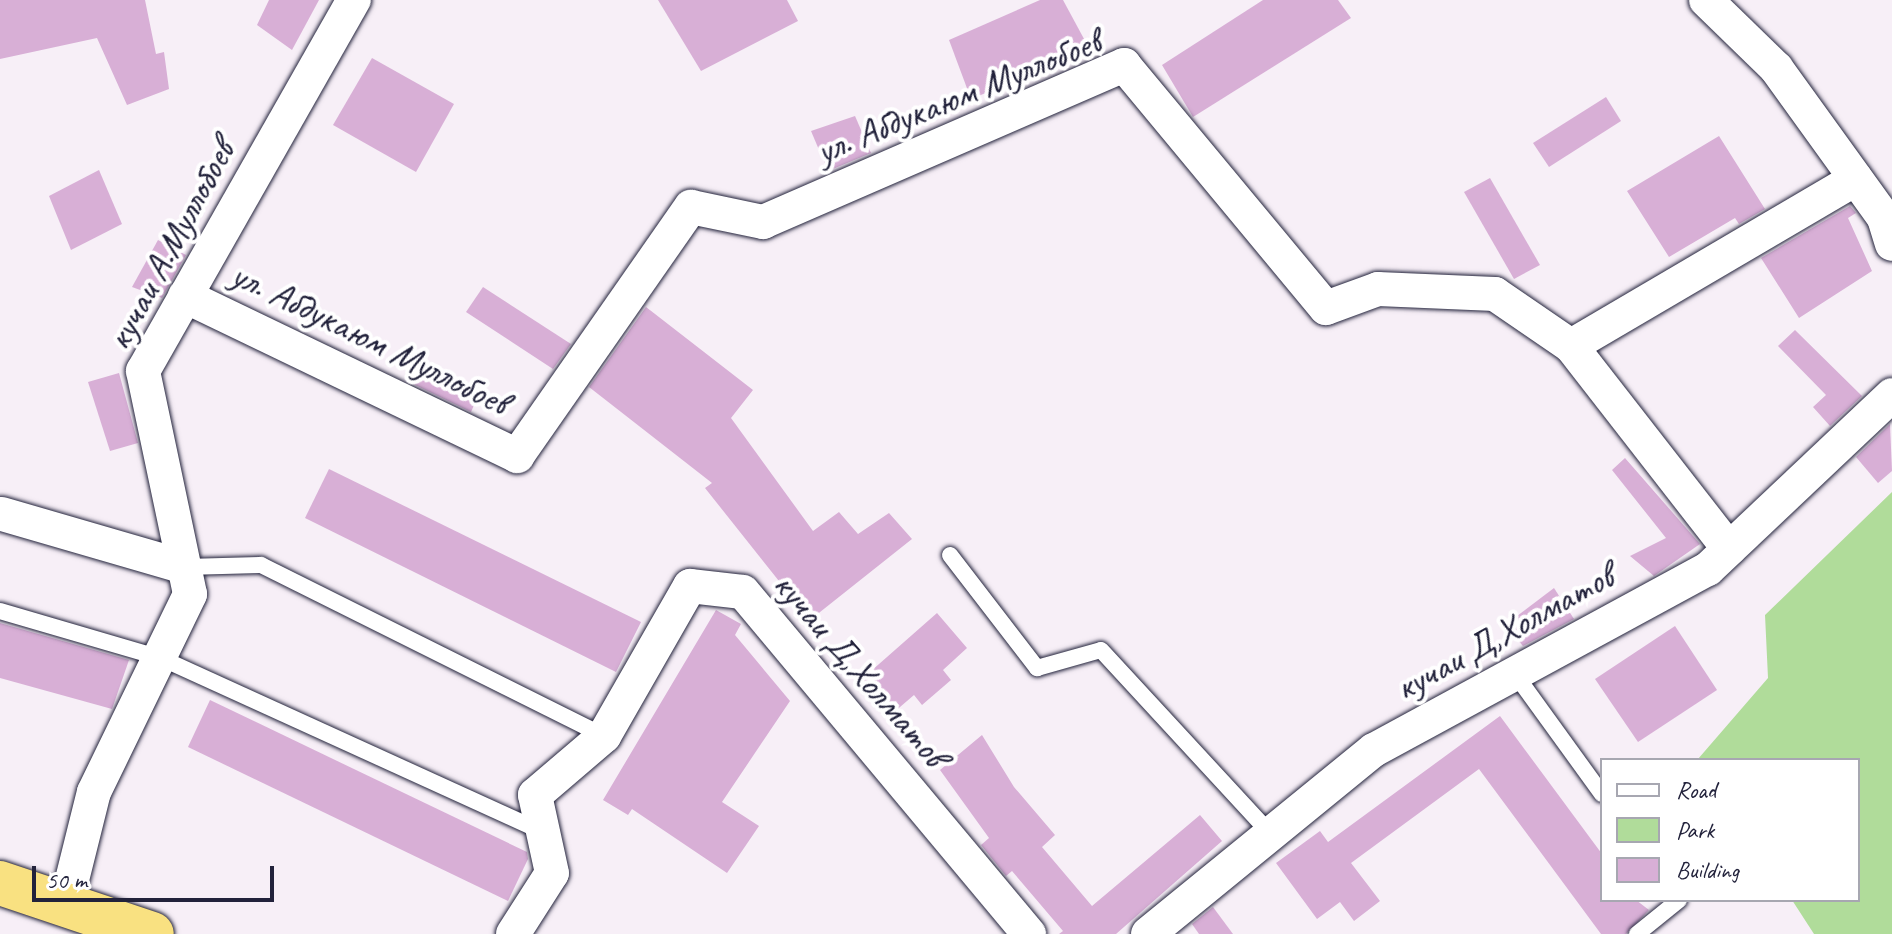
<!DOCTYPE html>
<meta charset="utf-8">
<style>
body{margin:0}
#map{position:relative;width:1892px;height:934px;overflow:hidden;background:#f7eff7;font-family:Caveat,sans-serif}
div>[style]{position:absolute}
.green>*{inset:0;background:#b0dc9a}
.building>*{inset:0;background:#d8afd6}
.roads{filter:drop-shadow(0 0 2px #22223b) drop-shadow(0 0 2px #22223b)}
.lane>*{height:16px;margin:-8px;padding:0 8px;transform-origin:8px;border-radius:8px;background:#fff}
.street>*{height:34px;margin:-17px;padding:0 17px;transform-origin:17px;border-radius:17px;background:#fff}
.highway>*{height:44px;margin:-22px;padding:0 22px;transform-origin:22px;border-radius:22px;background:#f9e181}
span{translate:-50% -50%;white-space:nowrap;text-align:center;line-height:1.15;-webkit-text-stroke:8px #fff;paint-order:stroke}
.street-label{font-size:38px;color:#22223b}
.legend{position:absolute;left:1600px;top:758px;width:260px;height:144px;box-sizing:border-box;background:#fff;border:2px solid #a7a7b1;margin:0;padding:10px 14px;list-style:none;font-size:24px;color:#22223b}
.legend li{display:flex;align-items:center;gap:16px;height:40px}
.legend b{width:40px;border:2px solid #a7a7b1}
.scale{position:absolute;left:32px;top:866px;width:242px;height:36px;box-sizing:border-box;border:4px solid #22223b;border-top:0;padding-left:10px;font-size:24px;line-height:28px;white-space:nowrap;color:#22223b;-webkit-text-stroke:6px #fff;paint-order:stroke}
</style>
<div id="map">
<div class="green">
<div style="clip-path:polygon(1892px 492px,1892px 934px,1814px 934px,1792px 900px,1858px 900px,1858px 760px,1698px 759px,1768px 678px,1765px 615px)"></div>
</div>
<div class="building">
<div style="clip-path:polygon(0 0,145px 0,156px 54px,164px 52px,169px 89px,127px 105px,97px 38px,0 59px)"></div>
<div style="clip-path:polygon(269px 0,319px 0,292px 50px,257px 25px)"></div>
<div style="clip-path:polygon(658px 0,787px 0,798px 21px,701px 71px)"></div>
<div style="clip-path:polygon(1040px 0,1063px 0,1090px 50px,971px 99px,949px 40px)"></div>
<div style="clip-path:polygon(1263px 0,1338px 0,1351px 18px,1193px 117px,1162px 65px)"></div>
<div style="clip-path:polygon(372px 58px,454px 104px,416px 172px,333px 125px)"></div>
<div style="clip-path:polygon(1606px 97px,1621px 121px,1549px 167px,1533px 143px)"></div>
<div style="clip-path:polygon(855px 116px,871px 153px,828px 171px,811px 131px)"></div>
<div style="clip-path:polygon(1719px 136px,1765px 209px,1739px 224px,1735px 218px,1669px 257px,1627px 191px)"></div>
<div style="clip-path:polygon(99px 170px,122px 224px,71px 250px,49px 196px)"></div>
<div style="clip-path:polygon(1490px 178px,1540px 265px,1514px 279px,1464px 192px)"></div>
<div style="clip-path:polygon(1850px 206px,1856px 213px,1848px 218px,1872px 271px,1799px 318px,1761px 258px)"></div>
<div style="clip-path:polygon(158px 240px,186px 255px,162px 298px,132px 287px)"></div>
<div style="clip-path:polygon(483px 287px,571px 344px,553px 369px,466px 312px)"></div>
<div style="clip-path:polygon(646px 307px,753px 390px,731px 418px,813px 531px,839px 512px,858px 534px,889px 513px,912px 539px,810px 620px,705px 488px,712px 483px,589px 387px)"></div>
<div style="clip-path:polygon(1795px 330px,1862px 396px,1830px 426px,1813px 407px,1826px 395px,1778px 346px)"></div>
<div style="clip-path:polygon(409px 371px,475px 403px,471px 412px,405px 380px)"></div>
<div style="clip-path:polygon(119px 373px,138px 443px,110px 451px,88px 382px)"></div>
<div style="clip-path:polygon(1890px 424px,1892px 471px,1878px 483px,1856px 457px)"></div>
<div style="clip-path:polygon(1625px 458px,1700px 544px,1654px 576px,1630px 556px,1666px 538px,1612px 470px)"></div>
<div style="clip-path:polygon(329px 469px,641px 622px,616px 672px,305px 518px)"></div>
<div style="clip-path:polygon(1554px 588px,1574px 619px,1523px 646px,1505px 625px)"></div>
<div style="clip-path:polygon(716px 610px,741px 624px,735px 635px,790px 701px,722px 802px,759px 826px,727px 873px,632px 809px,628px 815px,603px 800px)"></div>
<div style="clip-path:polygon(937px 613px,967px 648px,943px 670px,951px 680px,922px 705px,914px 695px,893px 713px,862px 679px)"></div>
<div style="clip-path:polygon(0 623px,129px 660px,112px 709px,0 678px)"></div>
<div style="clip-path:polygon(1675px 626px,1717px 690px,1638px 742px,1595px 679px)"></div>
<div style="clip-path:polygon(210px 700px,527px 852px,528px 859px,508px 901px,188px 747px)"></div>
<div style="clip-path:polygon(1500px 716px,1602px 854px,1602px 900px,1636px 900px,1649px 910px,1626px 934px,1601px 934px,1479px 769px,1351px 863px,1380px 901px,1354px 921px,1340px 902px,1317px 919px,1276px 863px,1320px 831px,1328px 842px)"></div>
<div style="clip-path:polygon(982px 735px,1014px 787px,1055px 835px,1042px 847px,1092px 906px,1200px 815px,1222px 841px,1116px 934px,1059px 934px,1063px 931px,1012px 871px,1006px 876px,981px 845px,989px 838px,940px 770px)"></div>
<div style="clip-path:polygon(1213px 907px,1233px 934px,1199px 934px,1192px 924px)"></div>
</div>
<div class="roads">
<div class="lane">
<div style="left:950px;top:555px;width:143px;rotate:52.4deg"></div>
<div style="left:1037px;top:668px;width:66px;rotate:-15.7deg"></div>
<div style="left:1101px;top:650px;width:251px;rotate:47.3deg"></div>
<div style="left:184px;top:567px;width:77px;rotate:-1.5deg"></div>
<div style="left:261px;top:565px;width:383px;rotate:26.5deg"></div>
<div style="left:0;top:611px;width:168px;rotate:16.3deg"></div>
<div style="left:161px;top:658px;width:419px;rotate:24.5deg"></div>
<div style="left:1515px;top:674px;width:148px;rotate:54.1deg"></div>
<div style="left:1637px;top:934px;width:54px;rotate:-39deg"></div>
</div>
<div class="street">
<div style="left:1706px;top:0;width:98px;rotate:44.2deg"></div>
<div style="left:1776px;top:68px;width:185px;rotate:54.2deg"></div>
<div style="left:1884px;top:218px;width:27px;rotate:73deg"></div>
<div style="left:185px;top:296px;width:369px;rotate:25.7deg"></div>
<div style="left:517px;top:456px;width:304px;rotate:-55.1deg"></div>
<div style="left:691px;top:207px;width:74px;rotate:11.8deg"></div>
<div style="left:763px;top:222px;width:394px;rotate:-23.5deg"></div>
<div style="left:1124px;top:65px;width:316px;rotate:50.3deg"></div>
<div style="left:1326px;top:308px;width:55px;rotate:-20.1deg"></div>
<div style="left:1378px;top:289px;width:117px;rotate:2.4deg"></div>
<div style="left:1495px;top:294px;width:92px;rotate:34.4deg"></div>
<div style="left:1571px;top:346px;width:330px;rotate:-30.4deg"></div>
<div style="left:1571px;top:346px;width:257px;rotate:52.1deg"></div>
<div style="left:2px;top:514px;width:190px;rotate:16.2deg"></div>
<div style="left:66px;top:904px;width:115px;rotate:-76deg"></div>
<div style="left:94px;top:792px;width:220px;rotate:-64.1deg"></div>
<div style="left:190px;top:594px;width:228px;rotate:-101.9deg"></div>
<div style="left:143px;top:371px;width:427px;rotate:-60.4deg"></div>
<div style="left:513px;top:934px;width:72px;rotate:-57.4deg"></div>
<div style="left:552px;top:873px;width:80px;rotate:-102.3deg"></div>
<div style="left:535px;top:795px;width:91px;rotate:-40.5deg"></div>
<div style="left:604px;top:736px;width:173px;rotate:-60.2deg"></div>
<div style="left:690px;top:586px;width:53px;rotate:6.5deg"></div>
<div style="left:743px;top:592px;width:446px;rotate:50.1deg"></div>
<div style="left:1148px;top:934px;width:291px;rotate:-39.2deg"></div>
<div style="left:1374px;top:750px;width:380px;rotate:-28.5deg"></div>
<div style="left:1708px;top:569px;width:253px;rotate:-43.4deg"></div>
</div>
<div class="highway">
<div style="left:0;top:883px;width:160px;rotate:18.5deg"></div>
</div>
</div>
<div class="street-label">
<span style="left:958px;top:96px;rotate:-22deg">ул. Абдукаюм Муллобоев</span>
<span style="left:170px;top:245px;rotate:-62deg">кучаи А.Муллобоев</span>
<span style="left:370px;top:338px;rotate:26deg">ул. Абдукаюм Муллобоев</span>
<span style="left:1504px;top:632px;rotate:-29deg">кучаи Д,Холматов</span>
<span style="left:860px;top:669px;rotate:49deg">кучаи Д,Холматов</span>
</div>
<ul class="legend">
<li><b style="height:10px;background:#fff"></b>Road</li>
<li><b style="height:22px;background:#b0dc9a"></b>Park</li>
<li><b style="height:22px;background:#d8afd6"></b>Building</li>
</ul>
<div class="scale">50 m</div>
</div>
